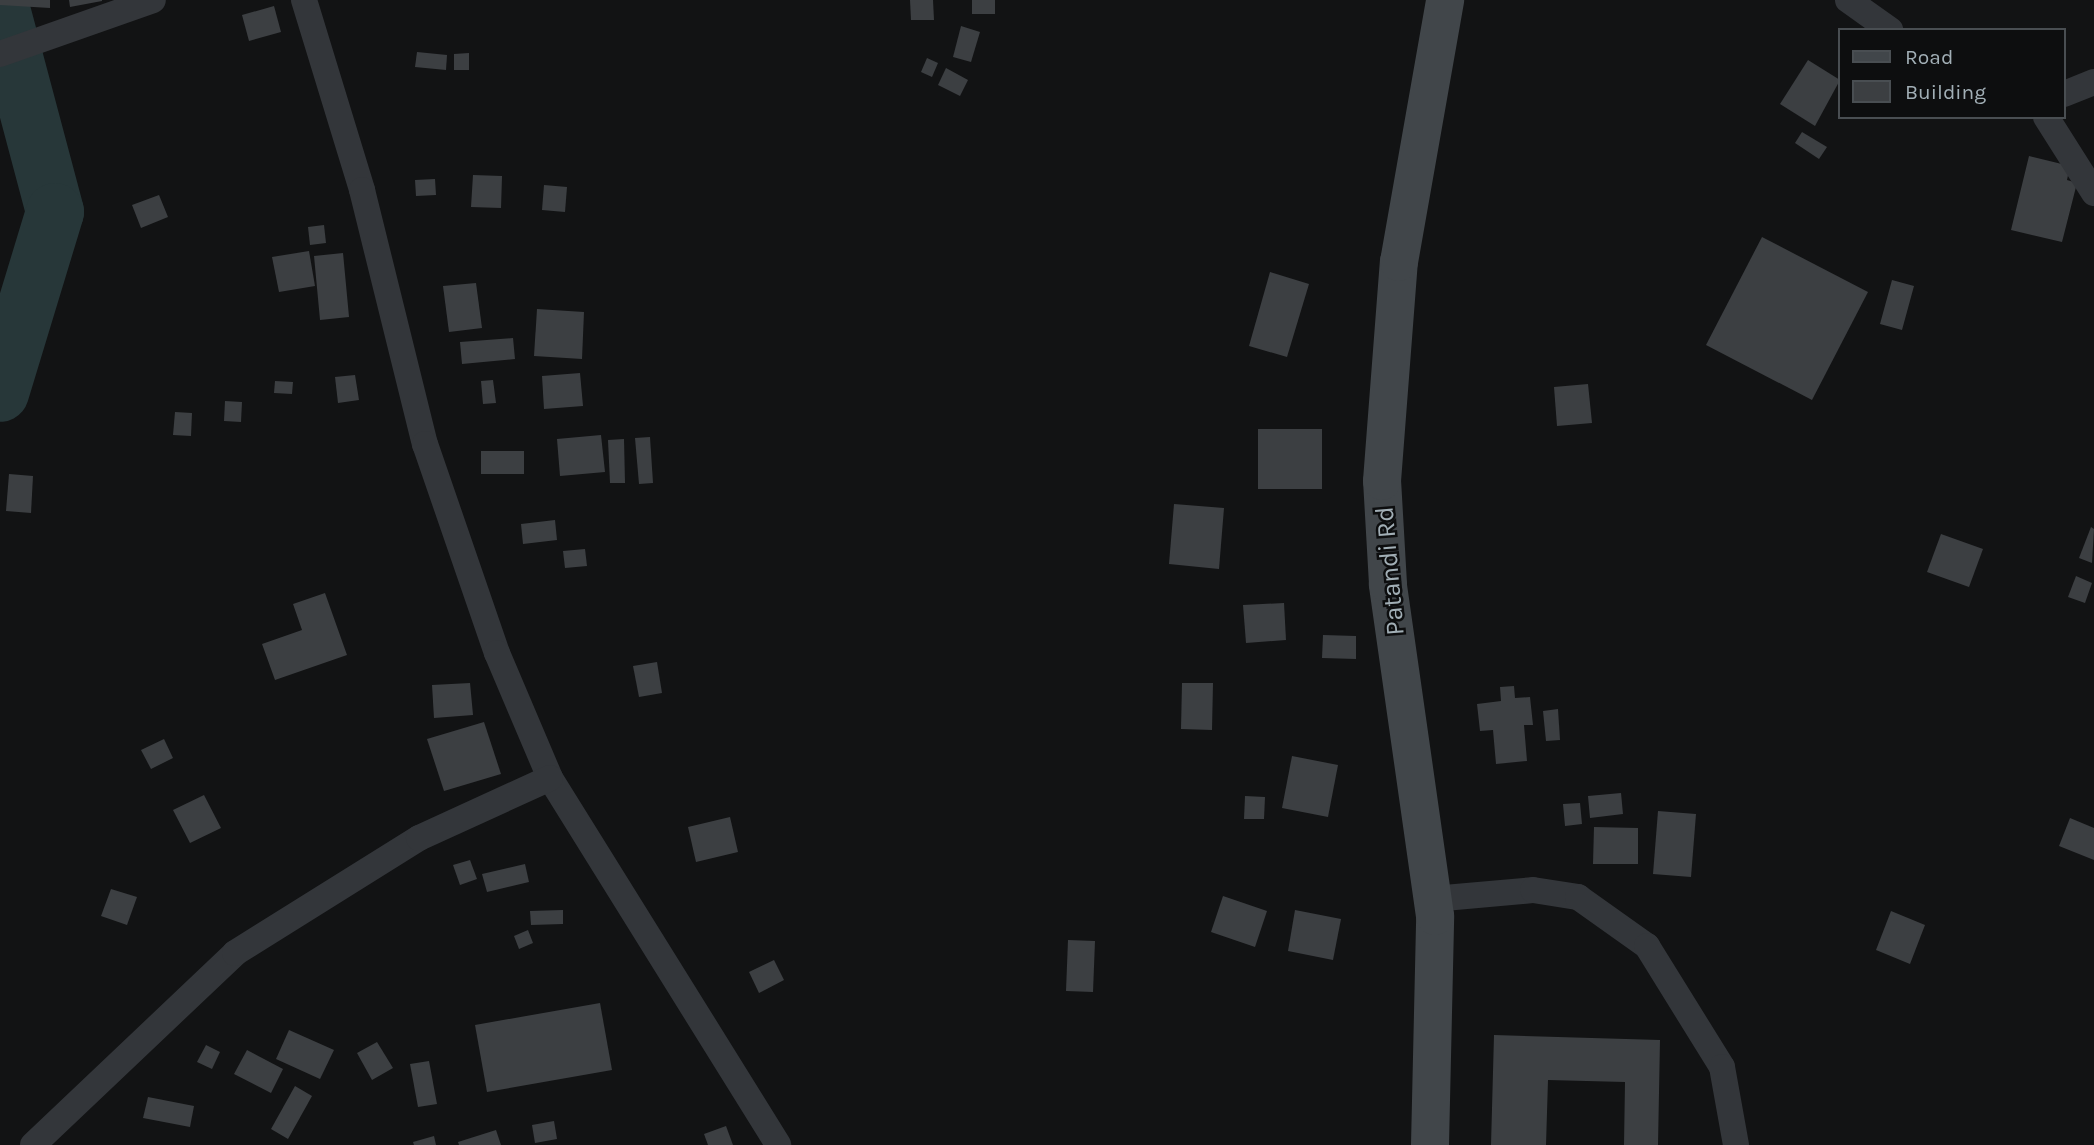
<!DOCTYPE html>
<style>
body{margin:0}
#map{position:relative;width:2094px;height:1145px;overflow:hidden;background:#121314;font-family:Karla,sans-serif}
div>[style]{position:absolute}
.river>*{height:58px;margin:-29px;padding:0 29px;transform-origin:29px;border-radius:29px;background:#273739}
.building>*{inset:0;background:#3c3f42}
.street>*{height:26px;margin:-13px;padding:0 13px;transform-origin:13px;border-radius:13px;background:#33363a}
.secondary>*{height:38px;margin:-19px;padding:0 19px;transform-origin:19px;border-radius:19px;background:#41464a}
span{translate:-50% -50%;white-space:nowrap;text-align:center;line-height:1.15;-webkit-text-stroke:5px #0d0e0f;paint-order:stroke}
.street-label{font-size:26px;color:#a2afb6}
.legend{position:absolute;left:1838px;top:28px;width:228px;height:91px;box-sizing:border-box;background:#0d0e0f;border:2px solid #494e52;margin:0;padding:9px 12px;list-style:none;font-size:21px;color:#a2afb6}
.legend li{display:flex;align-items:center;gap:14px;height:35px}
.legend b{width:35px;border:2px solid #494e52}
</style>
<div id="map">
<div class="river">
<div style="left:0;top:5px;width:214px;rotate:75.1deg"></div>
<div style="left:55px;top:212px;width:189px;rotate:106.9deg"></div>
</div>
<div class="building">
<div style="clip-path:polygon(0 0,50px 0,50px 8px,0 5px)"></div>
<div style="clip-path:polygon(69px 0,102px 0,102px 1px,70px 7px)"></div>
<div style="clip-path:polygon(910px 0,933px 0,934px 20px,911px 20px)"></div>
<div style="clip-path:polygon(972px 0,995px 0,995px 14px,972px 14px)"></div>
<div style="clip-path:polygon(274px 6px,281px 32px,249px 41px,242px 15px)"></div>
<div style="clip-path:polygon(961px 26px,980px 32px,971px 62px,953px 57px)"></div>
<div style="clip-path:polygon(417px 52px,447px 55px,446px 70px,415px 67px)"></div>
<div style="clip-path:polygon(469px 53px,469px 70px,454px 70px,454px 54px)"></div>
<div style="clip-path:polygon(927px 58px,938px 63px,932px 77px,921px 72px)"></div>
<div style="clip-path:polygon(1808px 60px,1840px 80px,1815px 126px,1780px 104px)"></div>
<div style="clip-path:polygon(946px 68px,968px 80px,960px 96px,938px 85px)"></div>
<div style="clip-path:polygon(1802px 132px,1827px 147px,1819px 159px,1795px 143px)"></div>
<div style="clip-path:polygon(2029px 156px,2070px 166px,2067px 180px,2077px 183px,2062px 242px,2011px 230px)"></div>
<div style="clip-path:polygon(473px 175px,502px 176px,501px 208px,471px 207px)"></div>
<div style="clip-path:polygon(435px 179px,436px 195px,416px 196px,415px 180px)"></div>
<div style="clip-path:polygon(544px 185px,567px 187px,565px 212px,542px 210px)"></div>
<div style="clip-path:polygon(159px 195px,168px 217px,141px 228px,132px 205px)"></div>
<div style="clip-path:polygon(324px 225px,326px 243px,310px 245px,308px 227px)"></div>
<div style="clip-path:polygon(1762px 237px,1868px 292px,1812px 400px,1706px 345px)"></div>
<div style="clip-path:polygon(309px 251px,315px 286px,279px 292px,272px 257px)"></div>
<div style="clip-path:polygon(343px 253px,349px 317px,320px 320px,314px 256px)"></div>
<div style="clip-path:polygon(1270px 272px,1309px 284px,1287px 357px,1249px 346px)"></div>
<div style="clip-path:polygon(1892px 280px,1914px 286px,1902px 330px,1880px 324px)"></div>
<div style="clip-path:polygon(476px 283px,482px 328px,449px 332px,443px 286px)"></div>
<div style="clip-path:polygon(537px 309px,584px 312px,582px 359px,534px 356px)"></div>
<div style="clip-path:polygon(513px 338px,515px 359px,462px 364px,460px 342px)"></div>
<div style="clip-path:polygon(580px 373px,583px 406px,544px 409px,542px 376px)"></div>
<div style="clip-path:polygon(355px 375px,359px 400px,338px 403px,335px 377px)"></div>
<div style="clip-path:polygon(493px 380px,496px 403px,483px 404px,481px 381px)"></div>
<div style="clip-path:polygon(275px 381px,293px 382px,292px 394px,274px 393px)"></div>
<div style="clip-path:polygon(1588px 384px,1592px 423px,1557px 426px,1554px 387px)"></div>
<div style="clip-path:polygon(225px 401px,242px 402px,241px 422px,224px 421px)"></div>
<div style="clip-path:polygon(175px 412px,192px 413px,191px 436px,173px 435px)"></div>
<div style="clip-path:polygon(1258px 429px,1322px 429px,1322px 489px,1258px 489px)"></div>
<div style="clip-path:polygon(601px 435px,605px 472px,560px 476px,557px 439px)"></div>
<div style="clip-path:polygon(650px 437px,653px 483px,639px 484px,635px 438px)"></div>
<div style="clip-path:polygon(624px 439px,625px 483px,610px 483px,608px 440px)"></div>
<div style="clip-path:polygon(481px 451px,524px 451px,524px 474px,481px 474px)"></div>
<div style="clip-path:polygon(9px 474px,33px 476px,31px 513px,6px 511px)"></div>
<div style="clip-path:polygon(1174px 504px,1224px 508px,1219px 569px,1169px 564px)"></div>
<div style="clip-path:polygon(555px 520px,557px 540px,523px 544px,521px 524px)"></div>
<div style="clip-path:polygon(2091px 527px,2094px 529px,2092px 563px,2079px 558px)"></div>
<div style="clip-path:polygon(1941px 534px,1983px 549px,1969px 587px,1927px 572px)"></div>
<div style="clip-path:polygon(585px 549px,587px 566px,565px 568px,563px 551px)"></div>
<div style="clip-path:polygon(2076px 576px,2092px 583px,2085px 603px,2068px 597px)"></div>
<div style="clip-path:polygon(325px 593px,347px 655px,275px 680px,262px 644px,302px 630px,293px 604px)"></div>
<div style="clip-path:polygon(1284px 603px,1286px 640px,1246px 643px,1243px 605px)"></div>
<div style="clip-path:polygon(1323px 635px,1356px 636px,1356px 659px,1322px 658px)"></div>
<div style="clip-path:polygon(657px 662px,662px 693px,639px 697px,633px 666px)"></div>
<div style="clip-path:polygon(470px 683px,473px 715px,434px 718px,432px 685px)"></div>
<div style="clip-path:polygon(1182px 683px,1213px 683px,1212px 730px,1181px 729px)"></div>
<div style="clip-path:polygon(1514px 686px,1515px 698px,1530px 697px,1533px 725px,1524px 725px,1527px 761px,1496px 764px,1493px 730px,1480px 731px,1477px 704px,1501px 701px,1500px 687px)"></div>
<div style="clip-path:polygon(1558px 709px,1560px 740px,1546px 741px,1543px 711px)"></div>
<div style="clip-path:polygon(484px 722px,501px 774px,444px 791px,427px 739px)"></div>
<div style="clip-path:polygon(164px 739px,173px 758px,151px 769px,141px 750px)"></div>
<div style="clip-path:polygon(1292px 756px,1338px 765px,1328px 817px,1282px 808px)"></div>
<div style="clip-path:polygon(1621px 793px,1623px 814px,1590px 818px,1588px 796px)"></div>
<div style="clip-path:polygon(204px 795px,221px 828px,190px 843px,173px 810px)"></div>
<div style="clip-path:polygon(1245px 796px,1265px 797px,1264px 819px,1244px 819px)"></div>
<div style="clip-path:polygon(1580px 803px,1582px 824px,1565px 826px,1563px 804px)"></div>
<div style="clip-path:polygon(1658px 811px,1696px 814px,1691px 877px,1653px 874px)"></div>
<div style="clip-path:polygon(730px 817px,738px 852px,696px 862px,688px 827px)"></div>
<div style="clip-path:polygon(2070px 818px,2094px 828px,2094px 860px,2059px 846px)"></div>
<div style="clip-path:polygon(1594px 827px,1638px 828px,1638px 864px,1593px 864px)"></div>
<div style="clip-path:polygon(470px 860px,477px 879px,460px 885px,453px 865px)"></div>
<div style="clip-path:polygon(525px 864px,529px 882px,487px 892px,482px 874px)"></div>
<div style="clip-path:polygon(111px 889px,137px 897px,127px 925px,101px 916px)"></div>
<div style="clip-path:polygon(1223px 896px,1267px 911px,1255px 947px,1211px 932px)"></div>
<div style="clip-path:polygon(563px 910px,563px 924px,531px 925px,530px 911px)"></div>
<div style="clip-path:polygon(1295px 910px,1341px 919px,1333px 960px,1288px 951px)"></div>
<div style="clip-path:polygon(1891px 911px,1925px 925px,1910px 964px,1876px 950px)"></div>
<div style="clip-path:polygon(528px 930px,533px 943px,519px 949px,514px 936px)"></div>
<div style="clip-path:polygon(1068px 940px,1095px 941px,1093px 992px,1066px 991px)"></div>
<div style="clip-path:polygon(774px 960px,784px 980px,759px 993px,749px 972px)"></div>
<div style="clip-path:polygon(600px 1003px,612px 1070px,487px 1092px,475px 1025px)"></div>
<div style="clip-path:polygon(289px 1030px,334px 1050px,320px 1079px,276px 1059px)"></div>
<div style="clip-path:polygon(1494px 1035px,1660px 1040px,1658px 1145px,1624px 1145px,1625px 1082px,1548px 1080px,1546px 1145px,1491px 1145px)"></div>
<div style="clip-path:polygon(377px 1042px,393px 1068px,372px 1080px,357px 1053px)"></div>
<div style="clip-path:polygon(206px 1045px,220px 1052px,212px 1069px,197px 1062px)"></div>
<div style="clip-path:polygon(247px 1050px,283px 1069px,271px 1093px,234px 1074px)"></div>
<div style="clip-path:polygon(429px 1061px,437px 1104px,418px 1107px,410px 1064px)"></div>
<div style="clip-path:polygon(295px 1086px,312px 1096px,288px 1139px,271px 1129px)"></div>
<div style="clip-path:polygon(148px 1097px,194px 1106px,190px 1127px,143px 1118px)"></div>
<div style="clip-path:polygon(554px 1121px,557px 1139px,535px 1143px,532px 1125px)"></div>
<div style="clip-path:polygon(726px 1126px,733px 1145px,708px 1145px,704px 1134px)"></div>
<div style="clip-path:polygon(496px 1130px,501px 1145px,459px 1145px,458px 1142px)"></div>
<div style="clip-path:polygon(434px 1136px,436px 1145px,414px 1145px,413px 1142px)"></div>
</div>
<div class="street">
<div style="left:304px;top:0;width:199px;rotate:73deg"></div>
<div style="left:362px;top:190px;width:262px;rotate:76.1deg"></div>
<div style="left:425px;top:444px;width:221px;rotate:71deg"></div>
<div style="left:497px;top:653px;width:136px;rotate:67deg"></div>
<div style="left:550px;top:778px;width:432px;rotate:58.1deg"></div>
<div style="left:1848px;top:0;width:52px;rotate:35.5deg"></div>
<div style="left:0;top:54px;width:162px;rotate:-19.4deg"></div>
<div style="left:2064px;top:94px;width:32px;rotate:-22deg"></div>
<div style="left:2046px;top:117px;width:90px;rotate:57.7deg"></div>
<div style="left:1433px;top:899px;width:100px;rotate:-5.1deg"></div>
<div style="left:1533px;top:890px;width:46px;rotate:8.8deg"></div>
<div style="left:1578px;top:897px;width:85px;rotate:35.4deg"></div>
<div style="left:1647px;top:946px;width:142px;rotate:58.2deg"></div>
<div style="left:1722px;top:1067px;width:79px;rotate:79.8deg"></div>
<div style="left:33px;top:1145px;width:279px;rotate:-43.5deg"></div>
<div style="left:235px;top:953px;width:217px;rotate:-32deg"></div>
<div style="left:419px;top:838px;width:144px;rotate:-24.6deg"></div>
</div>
<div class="secondary">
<div style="left:1430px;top:1145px;width:229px;rotate:-88.7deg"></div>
<div style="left:1435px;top:916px;width:335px;rotate:-98.1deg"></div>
<div style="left:1388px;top:584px;width:103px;rotate:-93.3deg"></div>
<div style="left:1382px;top:481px;width:220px;rotate:-85.6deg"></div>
<div style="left:1399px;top:262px;width:266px;rotate:-80deg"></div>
</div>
<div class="street-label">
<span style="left:1390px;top:571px;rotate:-95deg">Patandi Rd</span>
</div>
<ul class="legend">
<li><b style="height:9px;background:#41464a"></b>Road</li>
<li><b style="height:19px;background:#3c3f42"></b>Building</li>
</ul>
</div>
